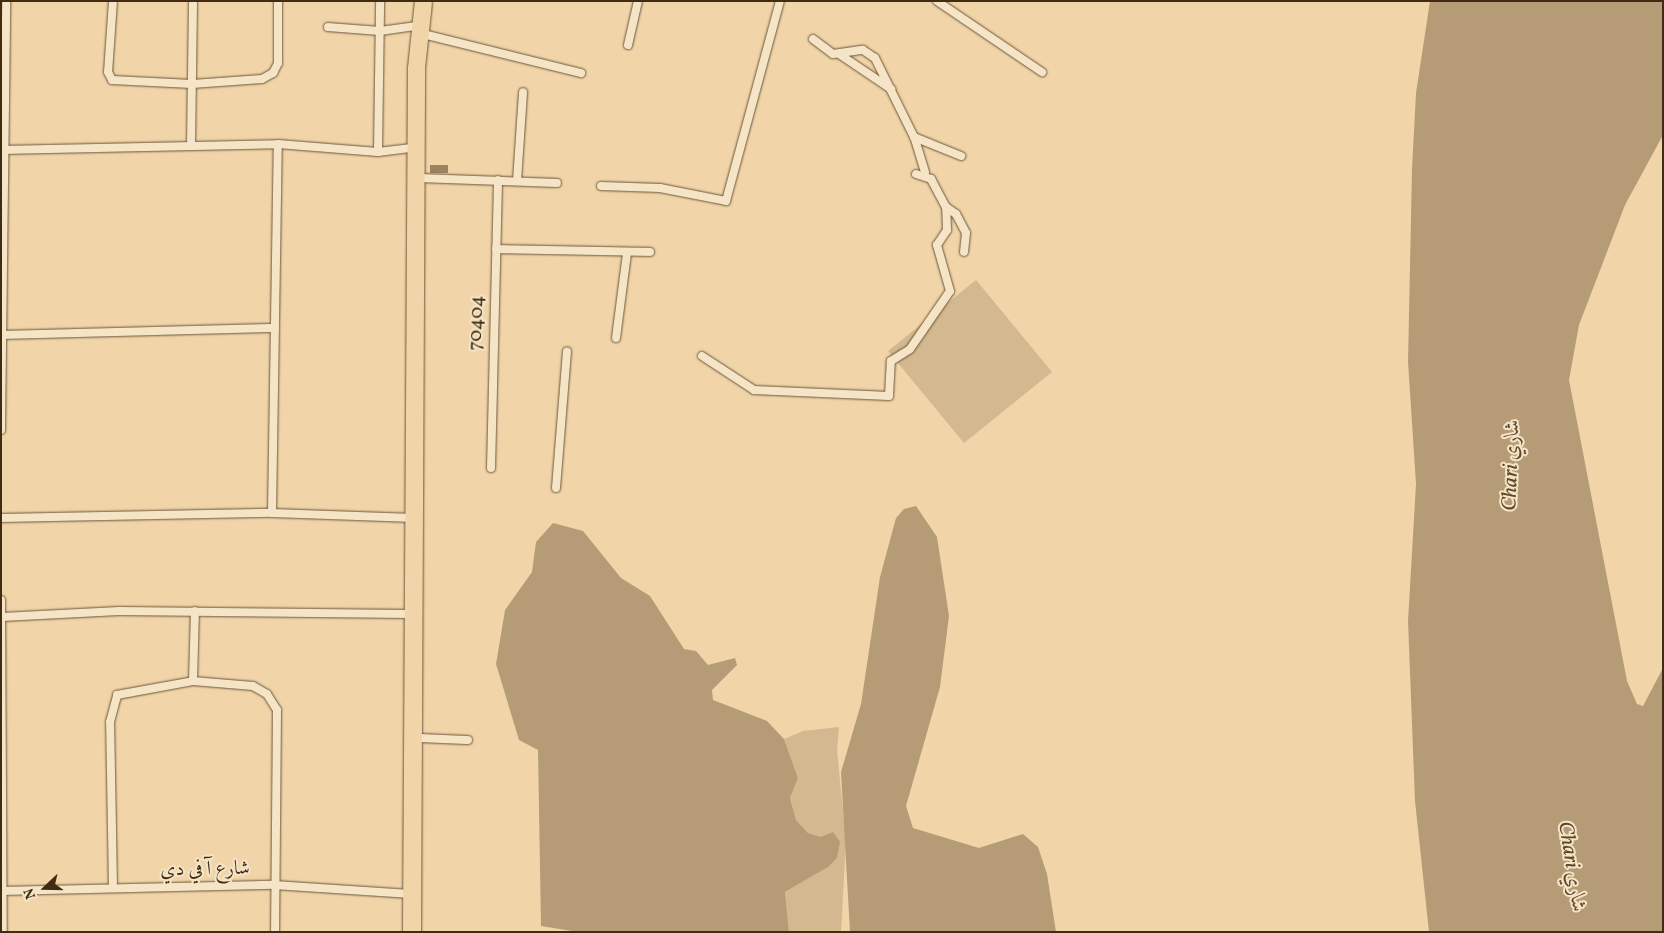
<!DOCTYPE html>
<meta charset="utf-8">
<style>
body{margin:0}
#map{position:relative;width:1664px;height:933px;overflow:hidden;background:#f1d5a9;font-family:Vollkorn,Amiri,serif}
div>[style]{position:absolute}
.green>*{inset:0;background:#d3b890}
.water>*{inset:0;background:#b59c76}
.building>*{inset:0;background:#9c8461}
.roads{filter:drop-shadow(0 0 1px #6c5638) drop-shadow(0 0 1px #6c5638)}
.minor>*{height:8px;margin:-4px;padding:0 4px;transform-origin:4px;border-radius:4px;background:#f6e4c7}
.major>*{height:10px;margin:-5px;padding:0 5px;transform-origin:5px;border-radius:5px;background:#f1d5a9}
span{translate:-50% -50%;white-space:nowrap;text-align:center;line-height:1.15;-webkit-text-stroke:4px #f6e4c7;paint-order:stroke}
.street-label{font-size:20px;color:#402c13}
.water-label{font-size:21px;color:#5d482c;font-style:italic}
.frame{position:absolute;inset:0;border:2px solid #402c13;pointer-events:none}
.north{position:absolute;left:20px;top:863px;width:50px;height:50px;-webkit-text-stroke:4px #f6e4c7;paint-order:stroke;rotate:249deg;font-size:14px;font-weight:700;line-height:20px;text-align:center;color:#402c13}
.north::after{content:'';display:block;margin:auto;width:18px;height:22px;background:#402c13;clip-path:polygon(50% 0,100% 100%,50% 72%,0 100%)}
</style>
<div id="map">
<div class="green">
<div style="clip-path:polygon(976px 280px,1052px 372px,964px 443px,888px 351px)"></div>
<div style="clip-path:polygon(839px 727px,837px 750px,846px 841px,841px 932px,789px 932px,785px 892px,828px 867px,821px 837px,808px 833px,796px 820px,790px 798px,798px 778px,784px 739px,803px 731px)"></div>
</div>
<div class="water">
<div style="clip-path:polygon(1430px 1px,1663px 1px,1663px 135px,1625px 205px,1579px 325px,1569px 380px,1627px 681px,1637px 704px,1643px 706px,1663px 668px,1663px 932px,1429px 932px,1415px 801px,1408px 621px,1416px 484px,1408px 362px,1412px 169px,1416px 93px)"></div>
<div style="clip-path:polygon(916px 506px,937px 537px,949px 616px,940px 687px,906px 806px,913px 828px,979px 848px,1023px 834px,1038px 847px,1047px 874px,1056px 932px,850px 932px,841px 772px,861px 704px,880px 577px,896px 518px,904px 509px)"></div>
<div style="clip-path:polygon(553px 523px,583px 531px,621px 578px,650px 596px,684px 649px,696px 651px,708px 665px,735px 658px,737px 665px,712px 690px,713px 700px,767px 721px,784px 739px,798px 778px,790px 798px,796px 820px,808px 833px,821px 837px,833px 832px,840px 842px,837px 858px,828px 867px,785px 892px,789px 932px,578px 932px,541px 926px,538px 750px,519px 740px,496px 664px,505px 610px,532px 572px,536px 542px)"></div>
</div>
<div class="building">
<div style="clip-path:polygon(430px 165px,448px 165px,448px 173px,430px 173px)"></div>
</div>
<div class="roads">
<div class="minor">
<div style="left:113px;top:1px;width:71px;rotate:94deg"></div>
<div style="left:108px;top:72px;width:9px;rotate:63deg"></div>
<div style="left:112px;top:80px;width:80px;rotate:2.9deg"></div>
<div style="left:192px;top:84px;width:70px;rotate:-4.1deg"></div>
<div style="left:262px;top:79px;width:13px;rotate:-29deg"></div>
<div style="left:273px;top:73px;width:11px;rotate:-63deg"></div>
<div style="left:278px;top:63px;width:62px;rotate:-90deg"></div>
<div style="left:937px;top:1px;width:127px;rotate:34.1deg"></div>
<div style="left:328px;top:27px;width:52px;rotate:4.4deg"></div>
<div style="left:380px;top:31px;width:37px;rotate:-8deg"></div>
<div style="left:423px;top:34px;width:163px;rotate:13.9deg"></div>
<div style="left:813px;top:39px;width:25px;rotate:37deg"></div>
<div style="left:833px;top:54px;width:30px;rotate:-8deg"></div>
<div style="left:863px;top:50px;width:14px;rotate:34deg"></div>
<div style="left:875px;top:58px;width:90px;rotate:63.7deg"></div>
<div style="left:628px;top:45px;width:45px;rotate:-77.2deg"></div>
<div style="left:839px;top:54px;width:63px;rotate:33.9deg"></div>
<div style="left:191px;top:146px;width:145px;rotate:-89.2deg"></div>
<div style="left:1px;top:150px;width:277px;rotate:-1.2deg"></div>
<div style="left:278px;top:144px;width:100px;rotate:4.6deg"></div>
<div style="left:378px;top:152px;width:38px;rotate:-7deg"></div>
<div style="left:378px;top:152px;width:151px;rotate:-89.2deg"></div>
<div style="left:925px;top:172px;width:37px;rotate:-107deg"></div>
<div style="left:914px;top:137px;width:51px;rotate:22deg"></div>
<div style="left:916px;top:174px;width:16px;rotate:18deg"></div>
<div style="left:931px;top:179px;width:32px;rotate:62deg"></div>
<div style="left:946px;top:207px;width:12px;rotate:35deg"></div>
<div style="left:956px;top:214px;width:21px;rotate:62deg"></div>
<div style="left:966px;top:233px;width:19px;rotate:96deg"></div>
<div style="left:419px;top:178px;width:138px;rotate:2.1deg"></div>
<div style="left:517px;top:181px;width:89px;rotate:-86.1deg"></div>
<div style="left:601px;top:186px;width:59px;rotate:1.9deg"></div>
<div style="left:660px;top:188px;width:67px;rotate:11.1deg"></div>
<div style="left:726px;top:201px;width:207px;rotate:-74.9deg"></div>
<div style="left:496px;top:249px;width:154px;rotate:1.1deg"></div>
<div style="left:5px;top:335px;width:270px;rotate:-1.5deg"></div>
<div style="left:616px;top:338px;width:86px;rotate:-82.6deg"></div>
<div style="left:702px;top:356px;width:62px;rotate:33.2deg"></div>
<div style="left:754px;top:390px;width:135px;rotate:2.5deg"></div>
<div style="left:889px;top:396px;width:35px;rotate:-87deg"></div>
<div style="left:891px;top:361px;width:22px;rotate:-32deg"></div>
<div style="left:910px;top:349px;width:70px;rotate:-55.4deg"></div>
<div style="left:950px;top:291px;width:48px;rotate:-105.8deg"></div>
<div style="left:937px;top:245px;width:18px;rotate:-56deg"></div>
<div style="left:947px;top:230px;width:23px;rotate:-92deg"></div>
<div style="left:1px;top:430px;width:429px;rotate:-89.3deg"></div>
<div style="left:491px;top:468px;width:288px;rotate:-88.6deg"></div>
<div style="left:556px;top:488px;width:137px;rotate:-85.4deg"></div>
<div style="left:272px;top:513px;width:369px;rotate:-89.1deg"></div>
<div style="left:1px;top:518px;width:271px;rotate:-1.1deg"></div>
<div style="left:272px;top:513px;width:142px;rotate:2deg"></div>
<div style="left:1px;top:600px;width:332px;rotate:89.7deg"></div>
<div style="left:2px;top:617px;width:117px;rotate:-2.9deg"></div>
<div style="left:119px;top:611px;width:291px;rotate:0.6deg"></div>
<div style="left:193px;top:681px;width:70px;rotate:-88.4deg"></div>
<div style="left:418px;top:738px;width:50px;rotate:2.3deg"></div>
<div style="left:113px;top:888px;width:166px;rotate:-91deg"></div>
<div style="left:110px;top:722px;width:28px;rotate:-75deg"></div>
<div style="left:117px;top:695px;width:77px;rotate:-10.4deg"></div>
<div style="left:193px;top:681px;width:60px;rotate:4.8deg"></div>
<div style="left:253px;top:686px;width:16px;rotate:30deg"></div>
<div style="left:267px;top:694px;width:19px;rotate:58deg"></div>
<div style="left:277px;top:710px;width:222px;rotate:90.5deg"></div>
<div style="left:1px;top:891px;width:273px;rotate:-1.3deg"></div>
<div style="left:274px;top:885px;width:137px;rotate:3.8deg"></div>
</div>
<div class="major">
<div style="left:408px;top:932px;width:864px;rotate:-89.67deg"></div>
<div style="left:413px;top:68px;width:67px;rotate:-84deg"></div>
<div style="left:416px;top:932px;width:864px;rotate:-89.73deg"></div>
<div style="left:420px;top:68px;width:65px;rotate:-83.9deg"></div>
</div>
</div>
<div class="street-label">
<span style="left:477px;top:323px;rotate:-88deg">70404</span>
<span style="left:205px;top:870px;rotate:-1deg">شارع آ في دي</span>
</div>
<div class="water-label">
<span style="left:1512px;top:465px;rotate:-88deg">Chari شاري</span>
<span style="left:1571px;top:867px;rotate:81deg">Chari شاري</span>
</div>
<div class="frame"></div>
<div class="north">N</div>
</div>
